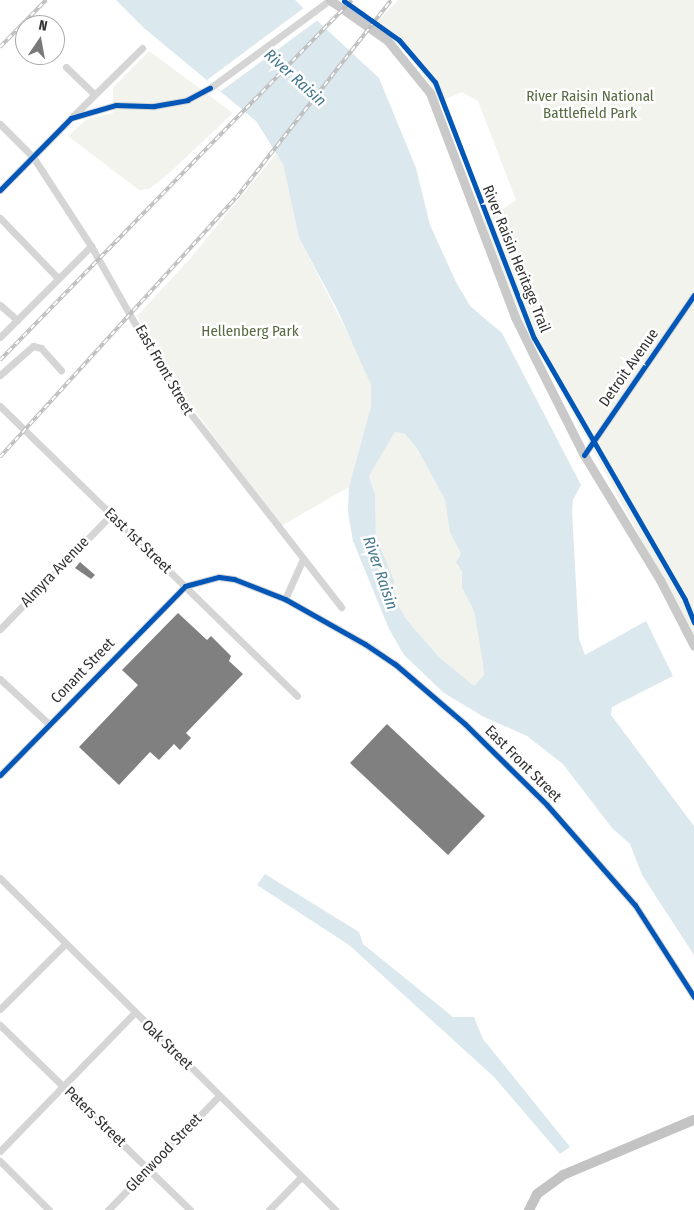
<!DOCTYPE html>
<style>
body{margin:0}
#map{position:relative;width:694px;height:1210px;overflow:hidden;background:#fff;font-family:"Fira Sans Condensed",sans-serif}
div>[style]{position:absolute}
.green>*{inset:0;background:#f1f3ec}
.water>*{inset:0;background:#dbe9ef}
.pier>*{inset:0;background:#fff}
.building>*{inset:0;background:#808080}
.minor>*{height:7px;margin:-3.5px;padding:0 3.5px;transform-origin:3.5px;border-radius:3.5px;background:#d5d5d5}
.major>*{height:9px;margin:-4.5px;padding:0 4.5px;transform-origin:4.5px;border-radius:4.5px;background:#c9c9c9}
.highway>*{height:10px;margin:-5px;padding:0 5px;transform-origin:5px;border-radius:5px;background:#c3c3c3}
.rail>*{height:4px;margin-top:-2px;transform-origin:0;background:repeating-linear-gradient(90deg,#fff 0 5.5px,#bdbdbd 0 11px);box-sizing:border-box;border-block:1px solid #bdbdbd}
.cycleway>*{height:5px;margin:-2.5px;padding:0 2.5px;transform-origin:2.5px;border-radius:2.5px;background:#0057b8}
span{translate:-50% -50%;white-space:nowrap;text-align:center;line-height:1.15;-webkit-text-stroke:5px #fff;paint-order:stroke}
.park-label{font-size:15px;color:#576a40}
.street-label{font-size:15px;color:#313131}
.water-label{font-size:16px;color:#43778e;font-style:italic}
.north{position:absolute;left:15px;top:15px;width:50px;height:50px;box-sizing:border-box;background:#fff;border:1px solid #adadad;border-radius:50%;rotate:12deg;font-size:14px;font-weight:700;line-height:20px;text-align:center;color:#313131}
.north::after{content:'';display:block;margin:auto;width:18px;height:22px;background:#797979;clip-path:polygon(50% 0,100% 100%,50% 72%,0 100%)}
</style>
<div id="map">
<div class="green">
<div style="clip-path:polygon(398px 0,694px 0,694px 636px,522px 320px,484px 222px,516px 200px,478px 101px,462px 92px,437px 103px,431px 85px,405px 51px,374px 25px)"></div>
<div style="clip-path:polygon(149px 51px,233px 113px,167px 175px,149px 189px,139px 190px,68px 136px,87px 119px,113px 113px,113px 88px)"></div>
<div style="clip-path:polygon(277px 153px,283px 164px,299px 238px,360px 358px,371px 385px,371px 406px,349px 487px,281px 526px,186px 399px,137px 316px,188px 261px)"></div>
<div style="clip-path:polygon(395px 432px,405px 434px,418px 450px,445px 500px,450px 533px,461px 555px,462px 588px,474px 611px,483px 664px,484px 675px,474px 686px,438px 656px,406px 619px,395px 599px,394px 580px,376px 537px,375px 494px,369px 476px)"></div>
</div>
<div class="water">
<div style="clip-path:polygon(evenodd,116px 0,295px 0,379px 78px,416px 168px,430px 225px,456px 282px,470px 306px,502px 333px,581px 485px,573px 500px,572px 510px,579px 639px,585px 655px,646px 621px,673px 676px,612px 707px,611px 715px,694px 826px,694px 955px,642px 875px,630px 844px,612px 828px,563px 764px,527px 736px,484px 717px,444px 693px,404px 655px,389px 629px,353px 541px,348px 512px,349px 487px,371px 406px,371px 385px,337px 309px,299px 238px,283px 164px,256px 121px,144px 28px,116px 0,395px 432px,405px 434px,418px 450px,445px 500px,450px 533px,461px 554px,456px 562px,462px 572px,462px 588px,474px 611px,483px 664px,484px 675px,474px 686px,438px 656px,406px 619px,395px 599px,394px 580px,376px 537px,375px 494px,369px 476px,395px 432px)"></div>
<div style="clip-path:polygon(265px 874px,359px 932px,363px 944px,453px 1017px,474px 1017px,483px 1039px,570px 1147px,560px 1154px,494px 1077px,349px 945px,257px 885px)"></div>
</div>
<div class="pier">
<div style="clip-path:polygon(305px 7px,318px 20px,221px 91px,207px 80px)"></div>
</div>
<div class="building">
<div style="clip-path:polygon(80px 562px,95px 575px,91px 579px,75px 568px)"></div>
<div style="clip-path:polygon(178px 613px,207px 640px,211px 636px,231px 656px,229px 661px,243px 674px,186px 733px,191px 738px,180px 750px,174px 744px,159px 760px,150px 752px,119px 785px,79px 747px,138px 685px,122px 670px)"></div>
<div style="clip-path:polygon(387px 724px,485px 816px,448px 855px,350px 763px)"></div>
</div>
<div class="minor">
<div style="left:66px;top:67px;width:39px;rotate:44deg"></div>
<div style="left:73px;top:116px;width:97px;rotate:-44.6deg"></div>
<div style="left:0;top:124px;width:47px;rotate:45deg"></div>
<div style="left:33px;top:157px;width:106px;rotate:56.9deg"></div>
<div style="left:91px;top:246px;width:167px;rotate:60.5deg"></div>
<div style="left:173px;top:391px;width:274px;rotate:52.1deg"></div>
<div style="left:0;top:190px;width:101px;rotate:-45.4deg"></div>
<div style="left:71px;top:118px;width:47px;rotate:-16.1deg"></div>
<div style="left:116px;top:105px;width:38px;rotate:2deg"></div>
<div style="left:154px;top:106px;width:34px;rotate:-10deg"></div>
<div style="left:187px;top:100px;width:26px;rotate:-28deg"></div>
<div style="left:210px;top:88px;width:149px;rotate:-36.3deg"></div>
<div style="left:0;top:218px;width:83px;rotate:46deg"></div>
<div style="left:0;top:305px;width:23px;rotate:41deg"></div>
<div style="left:0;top:337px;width:129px;rotate:-45deg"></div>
<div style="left:0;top:375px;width:44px;rotate:-41.3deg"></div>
<div style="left:33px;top:346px;width:8px;rotate:14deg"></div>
<div style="left:41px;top:348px;width:30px;rotate:48deg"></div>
<div style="left:0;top:406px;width:415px;rotate:44.3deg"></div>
<div style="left:584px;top:455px;width:194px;rotate:-55.5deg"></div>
<div style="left:285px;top:599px;width:44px;rotate:-65.8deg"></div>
<div style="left:0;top:629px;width:159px;rotate:-45.8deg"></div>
<div style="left:0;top:679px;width:67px;rotate:42.6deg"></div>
<div style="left:0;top:775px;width:264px;rotate:-45.6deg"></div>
<div style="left:185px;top:586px;width:35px;rotate:-15deg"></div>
<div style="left:219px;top:577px;width:15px;rotate:8deg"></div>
<div style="left:234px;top:579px;width:55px;rotate:21.4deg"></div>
<div style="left:285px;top:599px;width:92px;rotate:29.4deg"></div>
<div style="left:365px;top:644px;width:36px;rotate:34deg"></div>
<div style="left:395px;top:664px;width:92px;rotate:40.6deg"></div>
<div style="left:465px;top:724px;width:115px;rotate:44.6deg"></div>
<div style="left:547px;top:805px;width:133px;rotate:48.7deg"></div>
<div style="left:635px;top:905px;width:109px;rotate:57.3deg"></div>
<div style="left:0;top:878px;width:472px;rotate:44.7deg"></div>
<div style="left:0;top:1009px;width:92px;rotate:-45deg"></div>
<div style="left:0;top:1025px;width:265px;rotate:44.2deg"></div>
<div style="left:0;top:1151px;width:192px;rotate:-45.8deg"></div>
<div style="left:0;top:1161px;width:69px;rotate:45deg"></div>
<div style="left:108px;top:1210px;width:159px;rotate:-45.8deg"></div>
<div style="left:269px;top:1210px;width:46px;rotate:-45.9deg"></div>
</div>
<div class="major">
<div style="left:330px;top:0;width:70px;rotate:35.1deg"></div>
<div style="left:387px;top:40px;width:68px;rotate:50.9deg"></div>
<div style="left:430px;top:93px;width:240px;rotate:69.2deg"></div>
<div style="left:515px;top:317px;width:48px;rotate:64deg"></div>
<div style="left:536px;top:360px;width:106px;rotate:63.2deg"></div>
<div style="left:584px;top:455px;width:146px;rotate:58.7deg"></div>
<div style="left:660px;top:580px;width:74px;rotate:62.7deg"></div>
</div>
<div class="highway">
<div style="left:529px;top:1210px;width:18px;rotate:-63deg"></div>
<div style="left:537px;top:1194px;width:32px;rotate:-36deg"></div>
<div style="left:563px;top:1175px;width:142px;rotate:-22.8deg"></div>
</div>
<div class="rail">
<div style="left:0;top:47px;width:66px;rotate:-45.6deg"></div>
<div style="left:0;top:360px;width:503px;rotate:-45.64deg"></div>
<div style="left:0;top:457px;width:350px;rotate:-47.7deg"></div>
<div style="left:236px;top:198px;width:251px;rotate:-51.9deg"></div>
</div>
<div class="cycleway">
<div style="left:344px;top:1px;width:67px;rotate:35.3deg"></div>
<div style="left:399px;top:40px;width:55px;rotate:49.4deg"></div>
<div style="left:435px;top:82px;width:274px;rotate:68.9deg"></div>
<div style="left:534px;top:338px;width:302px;rotate:60deg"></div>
<div style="left:685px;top:600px;width:24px;rotate:68deg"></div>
<div style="left:0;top:190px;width:101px;rotate:-45.4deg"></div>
<div style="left:71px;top:118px;width:47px;rotate:-16.1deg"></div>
<div style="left:116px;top:105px;width:38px;rotate:2deg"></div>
<div style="left:154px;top:106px;width:34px;rotate:-10deg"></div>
<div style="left:187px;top:100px;width:26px;rotate:-28deg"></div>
<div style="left:584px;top:455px;width:194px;rotate:-55.5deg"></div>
<div style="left:0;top:775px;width:264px;rotate:-45.6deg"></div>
<div style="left:185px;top:586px;width:35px;rotate:-15deg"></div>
<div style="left:219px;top:577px;width:15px;rotate:8deg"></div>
<div style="left:234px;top:579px;width:55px;rotate:21.4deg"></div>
<div style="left:285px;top:599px;width:92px;rotate:29.4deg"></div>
<div style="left:365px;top:644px;width:36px;rotate:34deg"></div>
<div style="left:395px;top:664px;width:92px;rotate:40.6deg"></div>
<div style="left:465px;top:724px;width:115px;rotate:44.6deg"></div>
<div style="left:547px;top:805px;width:133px;rotate:48.7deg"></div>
<div style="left:635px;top:905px;width:109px;rotate:57.3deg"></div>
</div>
<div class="park-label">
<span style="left:590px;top:105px">River Raisin National<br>Battlefield Park</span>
<span style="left:250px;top:332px">Hellenberg Park</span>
</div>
<div class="street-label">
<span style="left:516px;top:259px;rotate:68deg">River Raisin Heritage Trail</span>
<span style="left:629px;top:368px;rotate:-55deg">Detroit Avenue</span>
<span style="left:164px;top:370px;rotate:60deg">East Front Street</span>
<span style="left:138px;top:541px;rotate:44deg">East 1st Street</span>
<span style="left:55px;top:572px;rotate:-46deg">Almyra Avenue</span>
<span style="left:83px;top:671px;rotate:-46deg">Conant Street</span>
<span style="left:523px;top:764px;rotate:45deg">East Front Street</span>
<span style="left:167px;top:1045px;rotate:44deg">Oak Street</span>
<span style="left:95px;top:1117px;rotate:44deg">Peters Street</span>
<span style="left:164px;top:1153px;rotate:-46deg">Glenwood Street</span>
</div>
<div class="water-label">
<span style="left:295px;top:78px;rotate:42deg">River Raisin</span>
<span style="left:380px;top:573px;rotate:71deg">River Raisin</span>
</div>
<div class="north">N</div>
</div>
